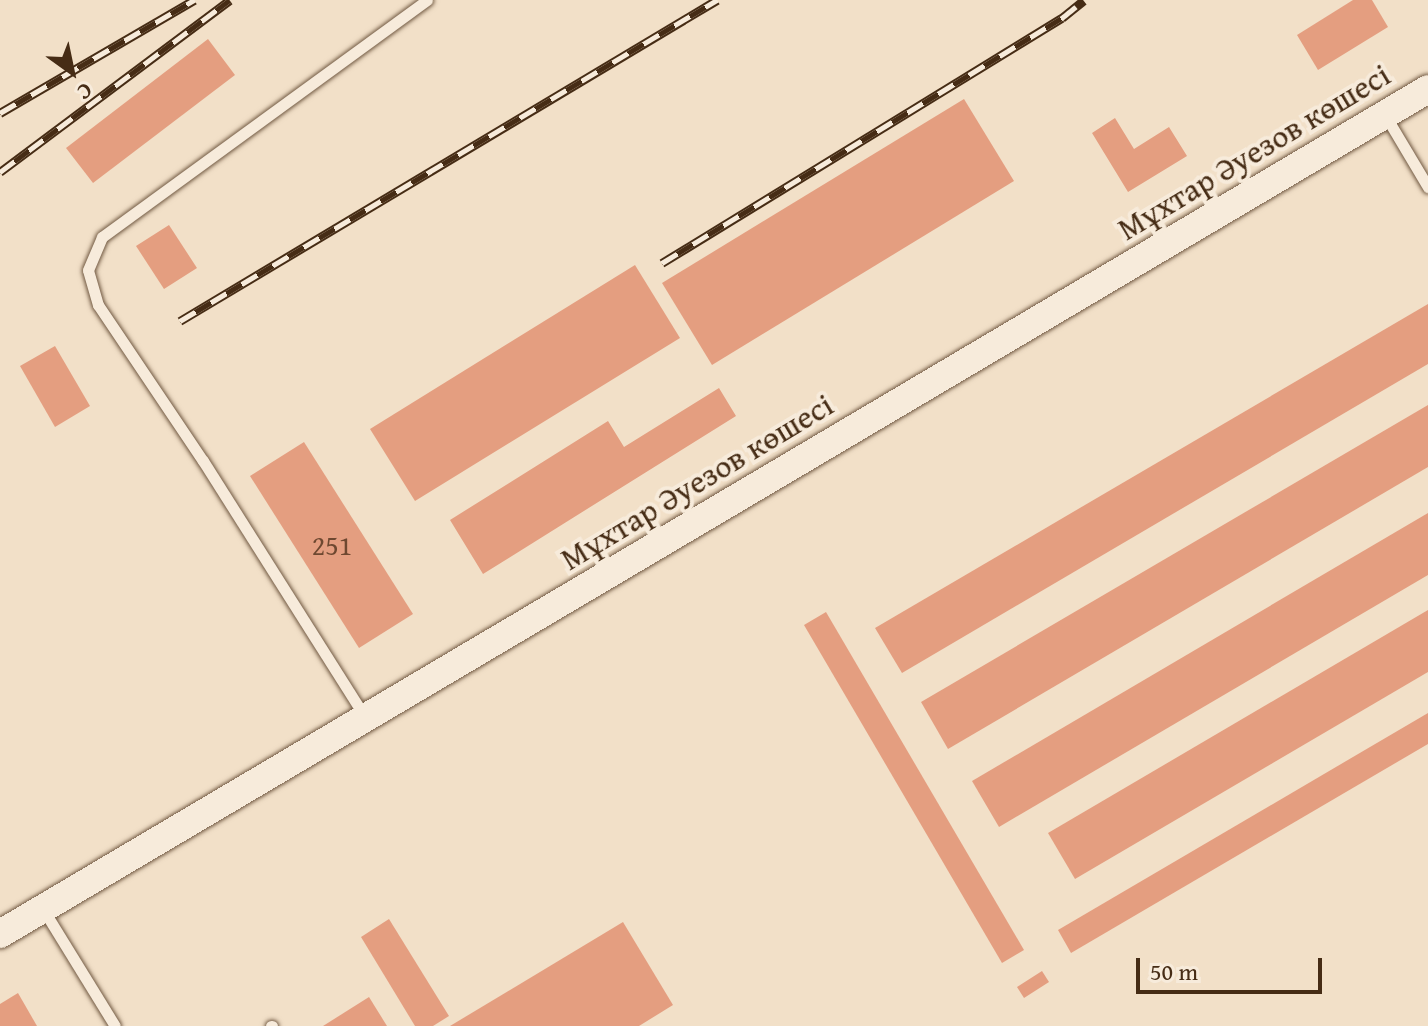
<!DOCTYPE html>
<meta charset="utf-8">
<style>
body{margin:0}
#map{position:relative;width:1428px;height:1026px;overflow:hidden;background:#f2e0c8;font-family:"Gentium Book Plus",serif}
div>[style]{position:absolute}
.building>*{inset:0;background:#e49e80}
.roads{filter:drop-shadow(0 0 2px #715942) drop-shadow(0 0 2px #715942)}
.service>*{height:11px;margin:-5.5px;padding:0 5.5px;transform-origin:5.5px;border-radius:5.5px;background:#f7ebdb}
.tertiary>*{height:28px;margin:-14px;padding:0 14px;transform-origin:14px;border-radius:14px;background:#f7ebdb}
.rail>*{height:9px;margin-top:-4.5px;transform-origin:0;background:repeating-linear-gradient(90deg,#f7ebdb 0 18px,#462c15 0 36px);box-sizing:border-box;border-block:2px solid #462c15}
span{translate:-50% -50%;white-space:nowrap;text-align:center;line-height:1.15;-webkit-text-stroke:8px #f7ebdb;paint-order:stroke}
.number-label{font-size:28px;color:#6e4830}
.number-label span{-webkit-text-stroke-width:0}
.street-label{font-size:32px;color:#462c15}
.north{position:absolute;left:32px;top:32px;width:80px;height:80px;-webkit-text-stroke:6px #f7ebdb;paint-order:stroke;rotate:147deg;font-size:22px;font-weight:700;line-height:32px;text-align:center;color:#462c15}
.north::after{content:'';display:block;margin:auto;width:28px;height:36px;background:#462c15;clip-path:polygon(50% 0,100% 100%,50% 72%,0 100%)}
.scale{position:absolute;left:1136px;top:958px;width:186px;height:36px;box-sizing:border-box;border:4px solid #462c15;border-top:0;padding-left:10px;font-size:24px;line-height:28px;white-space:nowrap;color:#462c15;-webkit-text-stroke:6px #f7ebdb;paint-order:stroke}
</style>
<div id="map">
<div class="building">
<div style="clip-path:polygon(1353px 0,1372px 0,1388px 27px,1318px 70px,1297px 35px)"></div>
<div style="clip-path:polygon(208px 39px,235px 75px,93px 183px,66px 148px)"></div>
<div style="clip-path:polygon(964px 99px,1014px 181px,712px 365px,662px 283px)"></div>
<div style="clip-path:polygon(1115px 118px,1134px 149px,1169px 127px,1187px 156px,1128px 192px,1092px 133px)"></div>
<div style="clip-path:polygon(169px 225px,197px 268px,164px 289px,136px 246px)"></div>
<div style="clip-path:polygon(635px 265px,680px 338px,415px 501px,370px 429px)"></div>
<div style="clip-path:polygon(1428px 304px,1428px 364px,902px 673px,875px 628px)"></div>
<div style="clip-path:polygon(55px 346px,90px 406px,55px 427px,20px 366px)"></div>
<div style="clip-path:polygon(719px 388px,736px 416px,483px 574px,450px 520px,608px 421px,624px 447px)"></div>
<div style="clip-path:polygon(1428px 405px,1428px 467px,948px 749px,921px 702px)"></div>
<div style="clip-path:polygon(304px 442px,413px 614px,359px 648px,250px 476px)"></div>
<div style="clip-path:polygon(1428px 513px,1428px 575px,999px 827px,972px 781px)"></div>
<div style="clip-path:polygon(1428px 610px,1428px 672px,1075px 879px,1048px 833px)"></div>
<div style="clip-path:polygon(826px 612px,1024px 950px,1002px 963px,804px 625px)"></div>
<div style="clip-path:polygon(1428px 713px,1428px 744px,1071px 953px,1058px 930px)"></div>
<div style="clip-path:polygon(389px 919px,449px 1016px,433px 1026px,415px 1026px,361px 937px)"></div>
<div style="clip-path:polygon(623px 922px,673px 1005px,639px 1026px,450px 1026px)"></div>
<div style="clip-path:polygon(1042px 971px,1049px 982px,1024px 998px,1017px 987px)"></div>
<div style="clip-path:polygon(18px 993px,37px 1026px,0 1026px,0 1004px)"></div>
<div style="clip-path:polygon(369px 997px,387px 1026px,323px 1026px)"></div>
</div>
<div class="roads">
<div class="service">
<div style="left:1385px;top:115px;width:84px;rotate:59.2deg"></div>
<div style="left:365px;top:717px;width:303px;rotate:-122.3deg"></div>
<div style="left:203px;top:461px;width:188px;rotate:-123.9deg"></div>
<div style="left:98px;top:305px;width:36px;rotate:-106deg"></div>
<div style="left:88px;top:270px;width:36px;rotate:-67deg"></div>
<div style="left:102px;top:237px;width:402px;rotate:-36.1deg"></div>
<div style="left:43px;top:909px;width:137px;rotate:58.4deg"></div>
<div style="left:271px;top:1026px;width:1px"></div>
</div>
<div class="tertiary">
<div style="left:0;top:934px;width:1659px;rotate:-30.61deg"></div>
</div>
</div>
<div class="rail">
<div style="left:0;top:113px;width:225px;rotate:-30.2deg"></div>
<div style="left:0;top:172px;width:287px;rotate:-36.8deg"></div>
<div style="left:662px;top:263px;width:469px;rotate:-31.5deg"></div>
<div style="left:1062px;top:18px;width:28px;rotate:-39deg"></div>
<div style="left:180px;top:321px;width:626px;rotate:-30.87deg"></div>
</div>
<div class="number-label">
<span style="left:332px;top:545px">251</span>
</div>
<div class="street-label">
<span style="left:1254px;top:152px;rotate:-31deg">Мұхтар Әуезов көшесі</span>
<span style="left:697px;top:482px;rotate:-31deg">Мұхтар Әуезов көшесі</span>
</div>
<div class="north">С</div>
<div class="scale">50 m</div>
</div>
